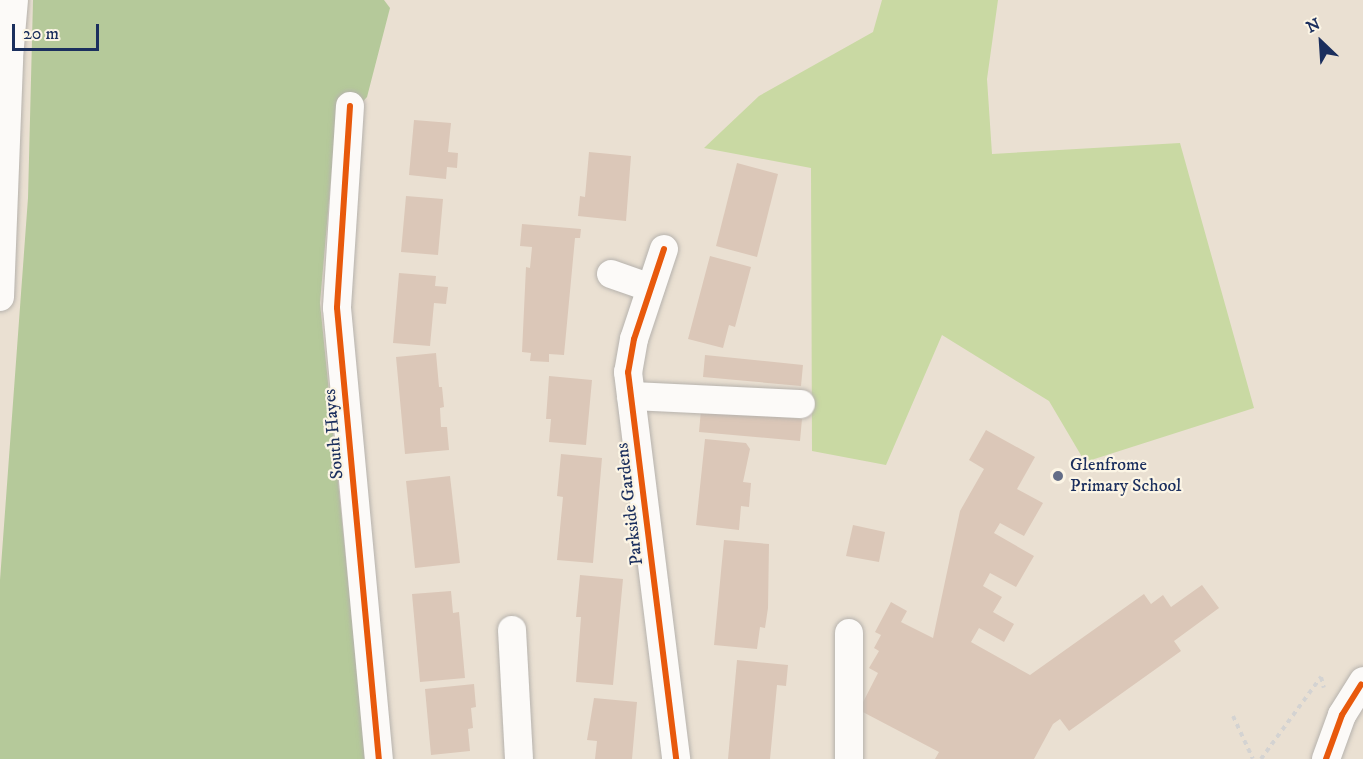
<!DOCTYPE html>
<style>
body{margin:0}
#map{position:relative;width:1363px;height:759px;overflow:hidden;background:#eae0d2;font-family:"IM FELL DW Pica",serif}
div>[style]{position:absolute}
.green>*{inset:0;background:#c9d9a3}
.forest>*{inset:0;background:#b5c99a}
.building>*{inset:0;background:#dbc7b8}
.path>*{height:4px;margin-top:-2px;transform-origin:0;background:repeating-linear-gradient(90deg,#d4d3d2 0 4.5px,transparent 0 9px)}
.roads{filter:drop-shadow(0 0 2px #b6b2ad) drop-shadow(0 0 2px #b6b2ad)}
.minor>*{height:28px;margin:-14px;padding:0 14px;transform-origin:14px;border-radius:14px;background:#fcfaf8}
.cycleway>*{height:6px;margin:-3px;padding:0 3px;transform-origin:3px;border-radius:3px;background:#e8590c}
.dots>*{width:16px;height:16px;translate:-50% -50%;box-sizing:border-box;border:3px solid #fcf5e5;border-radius:50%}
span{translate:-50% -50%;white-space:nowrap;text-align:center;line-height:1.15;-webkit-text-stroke:4.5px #fcf5e5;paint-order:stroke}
.street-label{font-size:18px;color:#1b2f5e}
.poi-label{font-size:18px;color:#1b2f5e}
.left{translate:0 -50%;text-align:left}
.north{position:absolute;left:1291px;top:12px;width:60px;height:60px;-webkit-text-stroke:4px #fcf5e5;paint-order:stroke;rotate:335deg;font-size:16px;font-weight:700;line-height:24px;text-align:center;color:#1b2f5e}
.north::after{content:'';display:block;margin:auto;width:21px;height:27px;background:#1b2f5e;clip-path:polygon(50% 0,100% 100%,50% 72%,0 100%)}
.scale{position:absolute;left:12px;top:24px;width:87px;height:27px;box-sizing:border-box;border:3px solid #1b2f5e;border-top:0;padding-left:8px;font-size:18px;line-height:21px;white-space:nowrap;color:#1b2f5e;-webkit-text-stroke:4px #fcf5e5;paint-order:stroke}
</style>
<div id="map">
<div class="green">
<div style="clip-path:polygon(882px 0,998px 0,987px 79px,992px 154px,1180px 143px,1254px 408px,1085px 462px,1049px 401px,942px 335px,886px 465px,812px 451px,811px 168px,704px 148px,759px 96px,873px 32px)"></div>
</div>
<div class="forest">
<div style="clip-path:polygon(33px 0,384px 0,390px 8px,367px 97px,335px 132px,320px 303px,366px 759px,0 759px,0 580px,28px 198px)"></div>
</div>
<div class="building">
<div style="clip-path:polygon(414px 120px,451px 123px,448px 152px,458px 153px,457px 168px,447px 167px,446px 179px,409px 175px)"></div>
<div style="clip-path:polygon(589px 152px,631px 156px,626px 221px,578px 216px,580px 196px,585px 197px)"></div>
<div style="clip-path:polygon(737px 163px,778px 174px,757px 257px,716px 246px)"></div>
<div style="clip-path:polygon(406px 196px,443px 199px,438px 255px,401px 252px)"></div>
<div style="clip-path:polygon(522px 224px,581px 229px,580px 238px,575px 238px,564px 355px,549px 354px,549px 362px,530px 361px,531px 353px,522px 352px,526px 267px,530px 268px,532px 247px,520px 246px)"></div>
<div style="clip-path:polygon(710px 256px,751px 267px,735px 327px,729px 325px,723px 348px,688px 339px)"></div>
<div style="clip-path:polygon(399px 273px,436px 276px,435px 286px,448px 287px,446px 304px,434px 303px,430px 346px,393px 343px)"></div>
<div style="clip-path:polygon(436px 353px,439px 387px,442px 387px,444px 407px,440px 408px,441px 427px,447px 427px,449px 450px,405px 454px,396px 357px)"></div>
<div style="clip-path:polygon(705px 355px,803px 365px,801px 386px,703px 377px)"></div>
<div style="clip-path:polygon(549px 376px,592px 380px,586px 445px,549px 442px,551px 419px,546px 419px)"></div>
<div style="clip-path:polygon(701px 410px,802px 419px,800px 441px,699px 432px)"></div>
<div style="clip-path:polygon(986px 430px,1035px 457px,1017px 489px,1043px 503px,1024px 536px,1000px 523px,994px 533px,1034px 556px,1016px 587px,990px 573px,983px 586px,1002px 597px,993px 612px,1014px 624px,1004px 642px,979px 628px,971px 642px,1030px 675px,1144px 594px,1151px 604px,1163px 595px,1171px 607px,1202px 585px,1219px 608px,1174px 641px,1181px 651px,1069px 731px,1060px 719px,1053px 724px,1034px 759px,935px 759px,939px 752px,859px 710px,878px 673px,869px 668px,879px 651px,874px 648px,881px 635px,875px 632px,891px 602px,907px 611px,901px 622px,933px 638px,960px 511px,984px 469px,969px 460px)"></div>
<div style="clip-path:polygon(705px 439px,746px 443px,750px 449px,743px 482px,751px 483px,749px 507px,741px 506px,739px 530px,696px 525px)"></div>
<div style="clip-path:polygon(561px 454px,602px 458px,593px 563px,557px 560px,563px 497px,557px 496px)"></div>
<div style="clip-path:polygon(450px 476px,460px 563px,415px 568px,406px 481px)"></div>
<div style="clip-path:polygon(853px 525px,885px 532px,879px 562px,846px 556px)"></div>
<div style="clip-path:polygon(724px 540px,769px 544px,768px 608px,765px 628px,760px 627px,757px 649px,714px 645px)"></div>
<div style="clip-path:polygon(580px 575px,623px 579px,613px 685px,576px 682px,581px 617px,576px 617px)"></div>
<div style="clip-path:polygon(451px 591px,453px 613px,459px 612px,465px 678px,420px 682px,412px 594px)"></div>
<div style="clip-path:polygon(737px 660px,788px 665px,786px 686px,777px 685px,770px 759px,728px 759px)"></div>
<div style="clip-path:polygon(474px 684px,476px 707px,471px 708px,473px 728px,468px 729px,470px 751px,431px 755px,425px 689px)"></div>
<div style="clip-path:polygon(594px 698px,637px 702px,632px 759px,595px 759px,597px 741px,587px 740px)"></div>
</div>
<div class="path">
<div style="left:1233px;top:716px;width:47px;rotate:65.1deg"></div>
<div style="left:1261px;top:759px;width:102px;rotate:-53.8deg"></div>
<div style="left:1321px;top:677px;width:11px;rotate:75deg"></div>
</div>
<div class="roads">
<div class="minor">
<div style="left:350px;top:106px;width:202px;rotate:93.7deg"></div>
<div style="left:337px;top:308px;width:453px;rotate:84.7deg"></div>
<div style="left:664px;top:249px;width:95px;rotate:108.4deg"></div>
<div style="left:634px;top:339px;width:34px;rotate:100deg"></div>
<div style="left:628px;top:372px;width:390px;rotate:82.9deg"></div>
<div style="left:611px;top:274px;width:42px;rotate:19.3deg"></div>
<div style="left:0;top:297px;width:239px;rotate:-87.8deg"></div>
<div style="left:9px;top:58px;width:58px;rotate:-85.1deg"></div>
<div style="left:631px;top:396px;width:170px;rotate:2.7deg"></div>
<div style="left:512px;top:630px;width:129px;rotate:86.9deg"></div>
<div style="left:849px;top:759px;width:126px;rotate:-90deg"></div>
<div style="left:1326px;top:759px;width:47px;rotate:-70deg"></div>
<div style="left:1342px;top:715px;width:40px;rotate:-58deg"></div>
</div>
</div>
<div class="cycleway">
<div style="left:350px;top:106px;width:202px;rotate:93.7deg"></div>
<div style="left:337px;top:308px;width:453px;rotate:84.7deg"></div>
<div style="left:664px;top:249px;width:95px;rotate:108.4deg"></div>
<div style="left:634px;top:339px;width:34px;rotate:100deg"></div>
<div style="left:628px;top:372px;width:390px;rotate:82.9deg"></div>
<div style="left:1326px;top:759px;width:47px;rotate:-70deg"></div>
<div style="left:1342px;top:715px;width:36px;rotate:-58deg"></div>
</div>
<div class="dots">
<div style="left:1058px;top:476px;background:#636d87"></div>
</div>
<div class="street-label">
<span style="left:334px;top:434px;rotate:-95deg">South Hayes</span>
<span style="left:630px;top:504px;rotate:-97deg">Parkside Gardens</span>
</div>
<div class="poi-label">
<span class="left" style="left:1070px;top:476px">Glenfrome<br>Primary School</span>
</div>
<div class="north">N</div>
<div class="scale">20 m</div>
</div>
